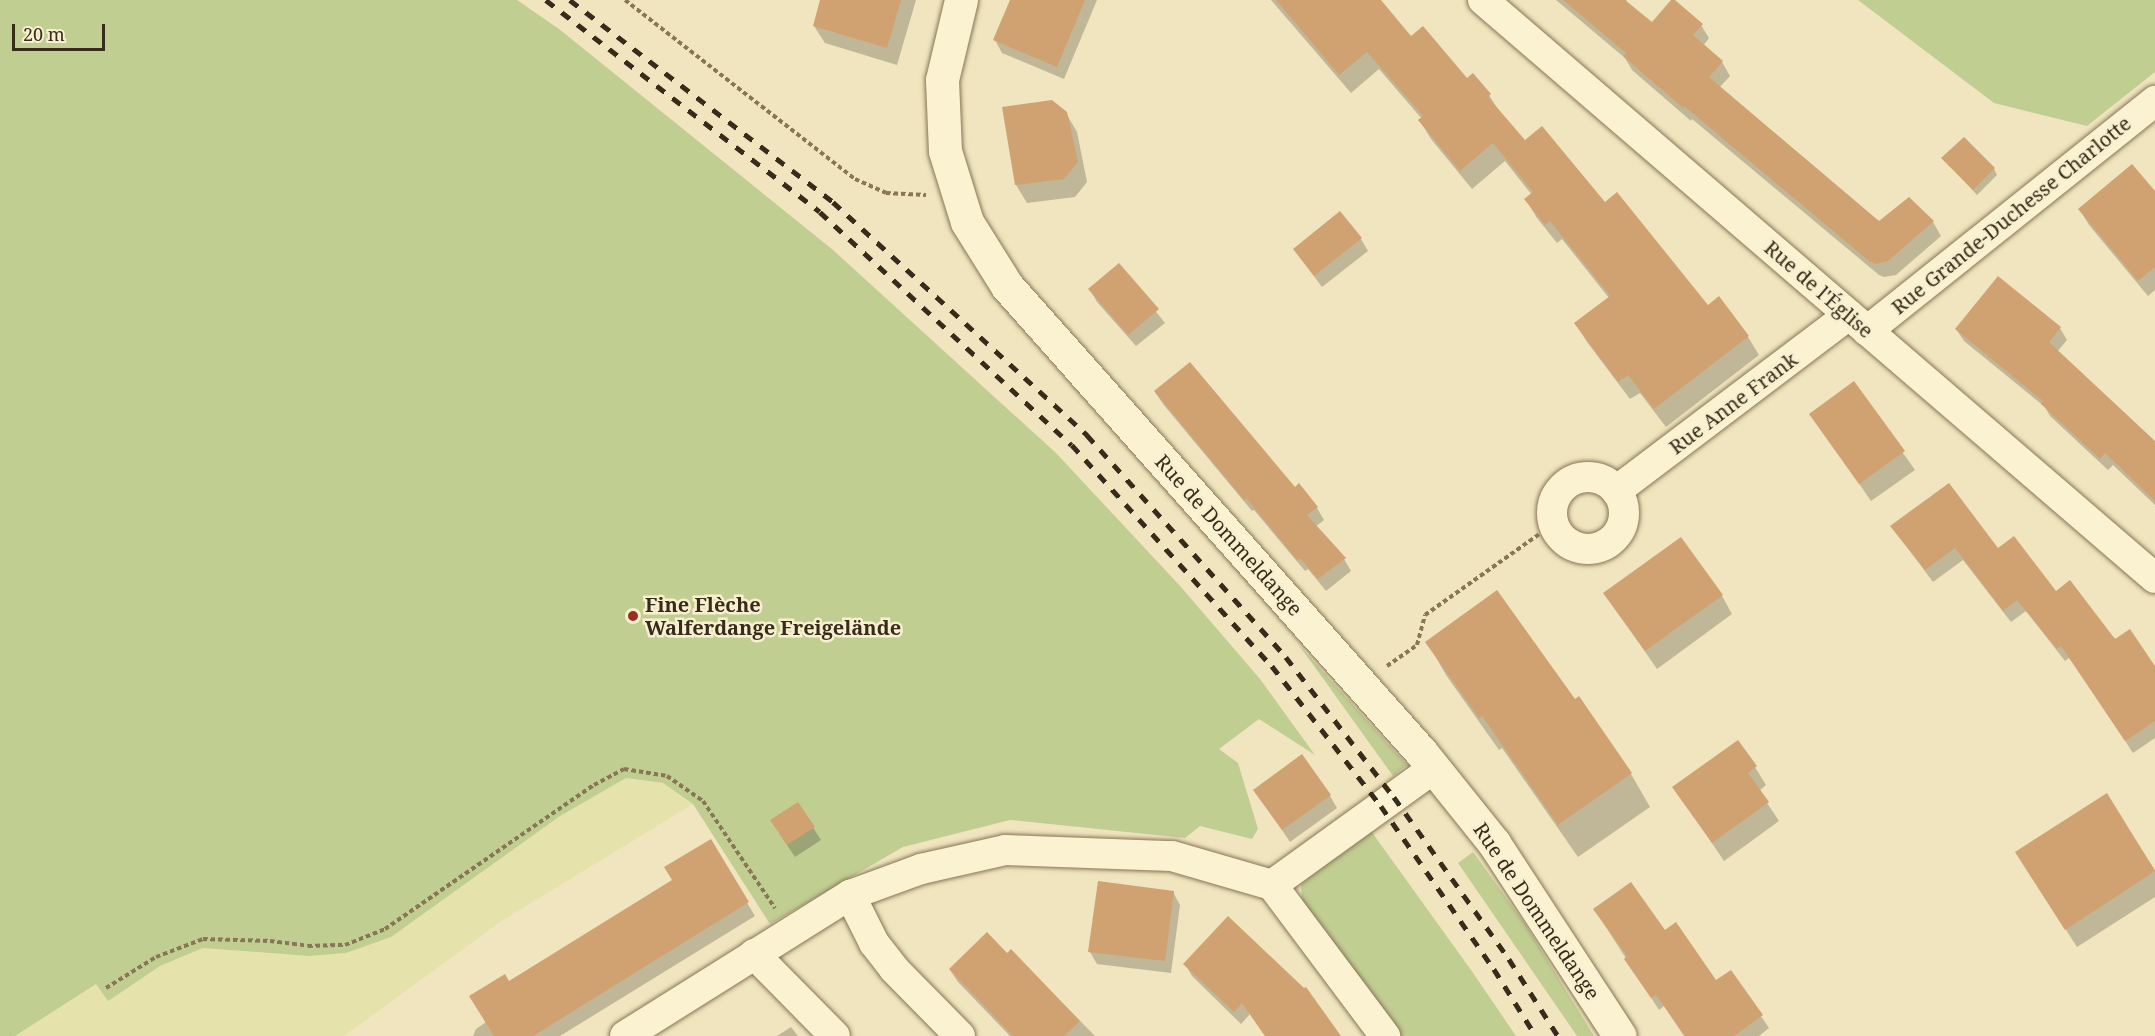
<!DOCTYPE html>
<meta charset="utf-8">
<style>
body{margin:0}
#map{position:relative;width:2155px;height:1036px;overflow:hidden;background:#f0e5be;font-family:"Noto Serif",serif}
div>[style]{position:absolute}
.farmland>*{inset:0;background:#e5e2ab}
.green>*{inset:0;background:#c1ce92}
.shadow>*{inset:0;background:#0003}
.building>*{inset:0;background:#d0a272}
.path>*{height:4px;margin-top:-2px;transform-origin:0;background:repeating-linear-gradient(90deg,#887656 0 4.5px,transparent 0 7.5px)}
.roads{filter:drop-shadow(0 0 2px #887656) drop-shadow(0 0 2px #887656)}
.street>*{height:30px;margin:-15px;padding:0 15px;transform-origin:15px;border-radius:15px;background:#faf2d1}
.street>.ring{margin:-15px;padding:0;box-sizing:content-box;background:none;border:30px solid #faf2d1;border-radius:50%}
.secondary>*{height:33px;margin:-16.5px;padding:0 16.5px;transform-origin:16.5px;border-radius:16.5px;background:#faf2d1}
.rail>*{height:4.5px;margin-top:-2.25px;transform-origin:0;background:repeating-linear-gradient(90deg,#372b1b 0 10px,transparent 0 20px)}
.dots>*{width:16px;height:16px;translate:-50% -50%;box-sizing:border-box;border:3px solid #f7efce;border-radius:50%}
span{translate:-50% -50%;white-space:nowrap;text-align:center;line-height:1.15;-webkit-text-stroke:5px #f7efce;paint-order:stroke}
.street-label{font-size:20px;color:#372b1b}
.poi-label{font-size:20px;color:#372b1b;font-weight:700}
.left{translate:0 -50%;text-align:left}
.scale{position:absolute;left:12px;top:24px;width:93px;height:27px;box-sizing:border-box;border:3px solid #372b1b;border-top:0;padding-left:8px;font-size:18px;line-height:21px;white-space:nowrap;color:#372b1b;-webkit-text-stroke:4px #f7efce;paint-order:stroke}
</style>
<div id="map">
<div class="farmland">
<div style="clip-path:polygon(626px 778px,663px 783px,693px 804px,500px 922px,344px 1036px,15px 1036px,96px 984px,108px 1000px,160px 966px,203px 948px,309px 956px)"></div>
</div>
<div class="green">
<div style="clip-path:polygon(0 0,517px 0,559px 29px,833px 250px,1056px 453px,1181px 587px,1260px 679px,1315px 755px,1259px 719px,1219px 749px,1238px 763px,1258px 829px,1252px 839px,1200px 826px,1185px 838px,1010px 820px,903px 847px,770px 924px,693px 804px,663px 783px,626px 778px,560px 816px,391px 937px,346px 953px,309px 956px,203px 948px,160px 966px,108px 1001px,96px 984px,15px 1036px,0 1036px)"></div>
<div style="clip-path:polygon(1858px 0,2155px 0,2155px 72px,2087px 126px,1994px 103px)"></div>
<div style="clip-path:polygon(1299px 645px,1407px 765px,1393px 776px)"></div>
<div style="clip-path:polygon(1371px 831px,1471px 970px,1516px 1036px,1401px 1036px,1302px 905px,1301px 884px)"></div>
<div style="clip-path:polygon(1473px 852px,1525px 924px,1594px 1036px,1577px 1036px,1458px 863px)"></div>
</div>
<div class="shadow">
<div style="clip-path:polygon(822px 0,916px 0,897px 65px,825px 43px,814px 26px)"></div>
<div style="clip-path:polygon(1011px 0,1097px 0,1064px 79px,1002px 53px,995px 40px)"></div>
<div style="clip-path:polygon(1271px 0,1379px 0,1411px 38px,1489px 95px,1500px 113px,1525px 142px,1605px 204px,1708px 307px,1748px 337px,1759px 355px,1666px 427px,1640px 393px,1630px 399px,1587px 342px,1576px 324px,1609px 298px,1562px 239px,1557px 243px,1537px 218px,1526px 200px,1532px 195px,1505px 161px,1472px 189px,1431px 139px,1420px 121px,1422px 119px,1379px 69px,1351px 93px)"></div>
<div style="clip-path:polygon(1556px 0,1627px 0,1626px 2px,1652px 24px,1701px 25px,1709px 38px,1703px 46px,1722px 62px,1730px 76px,1719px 88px,1879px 223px,1909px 199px,1933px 222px,1941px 236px,1896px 275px,1884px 277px,1879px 275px,1692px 119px,1691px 121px,1632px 70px,1625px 58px)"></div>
<div style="clip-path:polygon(1066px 113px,1077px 132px,1087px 182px,1075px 197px,1027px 203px,1016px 185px)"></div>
<div style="clip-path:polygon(1943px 158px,1994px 169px,1997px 175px,1977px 195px)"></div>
<div style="clip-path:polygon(2155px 193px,2155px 290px,2148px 296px,2089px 225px,2080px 210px)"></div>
<div style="clip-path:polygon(1361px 239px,1368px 251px,1322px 287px,1294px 249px)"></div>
<div style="clip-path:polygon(1119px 265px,1165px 323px,1136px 346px,1097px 302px,1090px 289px)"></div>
<div style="clip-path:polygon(2060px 328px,2067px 340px,2057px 352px,2155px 443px,2155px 505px,2113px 465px,2108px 470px,2050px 416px,2045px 407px,1964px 341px,1956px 329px)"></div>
<div style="clip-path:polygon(1854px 383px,1915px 470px,1871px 501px,1811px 414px)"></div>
<div style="clip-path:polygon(1155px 392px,1294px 489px,1317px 508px,1324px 520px,1315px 527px,1344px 559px,1351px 571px,1326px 591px,1308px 569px,1305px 571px,1254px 510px,1252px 511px,1163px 404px)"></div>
<div style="clip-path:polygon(1892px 527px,1998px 550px,2155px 669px,2155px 738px,2133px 753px,2070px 657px,2065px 661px,2026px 611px,2011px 622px,1963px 560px,1933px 582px)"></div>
<div style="clip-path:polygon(1605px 594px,1722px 596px,1732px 614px,1657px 669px)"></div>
<div style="clip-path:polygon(1427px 642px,1574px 701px,1578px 698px,1631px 774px,1650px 807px,1578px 857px,1502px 748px,1499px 750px,1446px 675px)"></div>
<div style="clip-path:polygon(1755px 767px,1766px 785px,1759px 791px,1779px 821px,1724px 861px,1674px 787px)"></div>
<div style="clip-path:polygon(1255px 790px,1330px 796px,1337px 808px,1290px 842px)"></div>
<div style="clip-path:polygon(2106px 795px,2155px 870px,2155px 897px,2077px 947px,2028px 871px)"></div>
<div style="clip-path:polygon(798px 804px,821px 840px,795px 857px,779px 833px)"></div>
<div style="clip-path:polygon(710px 841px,755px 916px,560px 1036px,473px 1036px,476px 1029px,486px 1022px,508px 983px,674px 880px)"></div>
<div style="clip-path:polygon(1173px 892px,1180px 905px,1171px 973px,1097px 964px,1090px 952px)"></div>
<div style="clip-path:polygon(1595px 910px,1665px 932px,1716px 982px,1731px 972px,1769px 1028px,1759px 1036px,1684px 1036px,1664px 1006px,1659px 1010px)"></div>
<div style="clip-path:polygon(1011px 951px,1095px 1036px,1010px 1036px,958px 982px,950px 970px,1007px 955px)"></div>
<div style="clip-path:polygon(1185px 964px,1339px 1036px,1265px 1036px,1250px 1014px,1241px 1024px,1192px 976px)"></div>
<div style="clip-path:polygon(791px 1027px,798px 1036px,777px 1036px)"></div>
</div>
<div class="building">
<div style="clip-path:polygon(820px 0,901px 0,887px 48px,813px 26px)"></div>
<div style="clip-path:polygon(1010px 0,1085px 0,1057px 67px,993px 40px)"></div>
<div style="clip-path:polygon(1276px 0,1381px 0,1411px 36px,1423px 26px,1467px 78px,1473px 73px,1491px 94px,1488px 97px,1525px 140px,1542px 126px,1605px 202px,1617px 192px,1708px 305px,1719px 296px,1749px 336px,1654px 409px,1628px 375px,1618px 382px,1574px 323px,1610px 296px,1550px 221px,1545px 225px,1524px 199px,1533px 192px,1493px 143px,1460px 171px,1418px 120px,1423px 116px,1367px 52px,1339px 75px)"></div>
<div style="clip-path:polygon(1563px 0,1625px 0,1652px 22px,1671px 0,1675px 0,1703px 24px,1693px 35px,1723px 61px,1709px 77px,1879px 221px,1909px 197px,1934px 221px,1888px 261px,1876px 264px,1869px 261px,1684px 106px,1683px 108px,1623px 56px,1626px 53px)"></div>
<div style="clip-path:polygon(1052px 100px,1067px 112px,1078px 162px,1064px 179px,1015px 185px,1002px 107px)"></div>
<div style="clip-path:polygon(1964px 137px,1995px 168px,1973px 190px,1941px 158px)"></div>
<div style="clip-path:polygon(2132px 164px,2155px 191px,2155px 267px,2138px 281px,2078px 209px)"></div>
<div style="clip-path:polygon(1340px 211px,1362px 238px,1314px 276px,1293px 249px)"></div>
<div style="clip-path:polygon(1119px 263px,1159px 309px,1128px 335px,1088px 289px)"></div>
<div style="clip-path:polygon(1998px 276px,2061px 327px,2049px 342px,2155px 441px,2155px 501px,2105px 453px,2100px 459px,2041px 404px,2043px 401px,1955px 329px)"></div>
<div style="clip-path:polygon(1190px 362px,1295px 487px,1299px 483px,1318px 507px,1307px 515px,1346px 558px,1318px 579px,1300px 558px,1297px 560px,1246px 498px,1244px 500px,1154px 391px)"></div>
<div style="clip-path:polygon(1854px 381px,1905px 451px,1859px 484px,1809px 414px)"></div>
<div style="clip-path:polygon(1949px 483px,1998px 548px,2014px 536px,2056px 591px,2070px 580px,2115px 639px,2130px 629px,2155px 666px,2155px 721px,2125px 741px,2061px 646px,2057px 649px,2017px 600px,2003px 611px,1955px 548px,1925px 570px,1890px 526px)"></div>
<div style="clip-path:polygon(1681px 537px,1723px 595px,1645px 651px,1603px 593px)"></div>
<div style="clip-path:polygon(1497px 590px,1575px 699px,1579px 696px,1632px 773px,1558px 825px,1482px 716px,1479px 718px,1425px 642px)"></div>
<div style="clip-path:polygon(1738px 740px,1757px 766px,1748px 773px,1769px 802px,1712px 843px,1672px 787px)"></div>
<div style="clip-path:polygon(1302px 754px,1331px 795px,1282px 830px,1253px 790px)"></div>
<div style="clip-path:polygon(2107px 793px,2155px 871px,2065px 930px,2015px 852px)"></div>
<div style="clip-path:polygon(798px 802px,815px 827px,787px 845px,770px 820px)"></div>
<div style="clip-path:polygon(711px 839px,749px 902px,533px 1036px,494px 1036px,469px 996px,505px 974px,509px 981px,672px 880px,664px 867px)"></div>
<div style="clip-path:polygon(1098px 881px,1174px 891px,1165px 961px,1088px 952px)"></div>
<div style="clip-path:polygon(1631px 882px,1665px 930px,1676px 922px,1716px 980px,1731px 970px,1763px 1015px,1734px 1036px,1685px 1036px,1656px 995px,1651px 998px,1624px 959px,1627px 956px,1593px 909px)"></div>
<div style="clip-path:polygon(1228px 916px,1304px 988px,1306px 987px,1341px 1036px,1265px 1036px,1242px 1003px,1234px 1012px,1183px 964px)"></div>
<div style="clip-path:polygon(987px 932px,1007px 953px,1011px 949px,1080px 1021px,1064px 1036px,1013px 1036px,949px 969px)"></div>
</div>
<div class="path">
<div style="left:625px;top:0;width:291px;rotate:37.9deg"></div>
<div style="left:855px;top:179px;width:34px;rotate:24deg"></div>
<div style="left:886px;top:193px;width:40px;rotate:2.9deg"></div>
<div style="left:1387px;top:666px;width:37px;rotate:-35deg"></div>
<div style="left:1417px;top:645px;width:31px;rotate:-75deg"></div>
<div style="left:1425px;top:615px;width:147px;rotate:-35.3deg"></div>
<div style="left:106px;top:988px;width:59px;rotate:-31.8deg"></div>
<div style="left:156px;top:957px;width:50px;rotate:-21deg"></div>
<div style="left:203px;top:939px;width:67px;rotate:1.7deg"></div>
<div style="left:270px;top:941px;width:38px;rotate:7deg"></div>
<div style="left:308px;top:946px;width:37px;rotate:-2deg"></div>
<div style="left:345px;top:945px;width:43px;rotate:-21.8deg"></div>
<div style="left:385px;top:929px;width:254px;rotate:-34.6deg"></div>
<div style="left:594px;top:785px;width:34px;rotate:-28deg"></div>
<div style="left:624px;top:769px;width:44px;rotate:9.2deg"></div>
<div style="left:667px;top:776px;width:44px;rotate:34.8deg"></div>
<div style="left:703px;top:801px;width:129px;rotate:56.1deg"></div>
</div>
<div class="roads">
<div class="street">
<div style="left:1483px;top:0;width:886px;rotate:40.7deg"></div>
<div style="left:1867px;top:331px;width:369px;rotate:-38.6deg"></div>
<div class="ring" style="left:1552px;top:477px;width:42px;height:42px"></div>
<div style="left:1616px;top:491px;width:292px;rotate:-37.1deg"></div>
<div style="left:1272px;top:885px;width:200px;rotate:-35.8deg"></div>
<div style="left:1272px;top:885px;width:189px;rotate:53.2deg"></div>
<div style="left:850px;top:895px;width:54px;rotate:63.4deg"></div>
<div style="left:874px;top:943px;width:33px;rotate:52deg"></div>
<div style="left:894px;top:969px;width:94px;rotate:45.4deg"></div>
<div style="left:754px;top:954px;width:115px;rotate:45.4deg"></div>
<div style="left:625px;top:1036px;width:266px;rotate:-32.1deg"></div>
<div style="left:850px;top:895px;width:76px;rotate:-20.1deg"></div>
<div style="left:921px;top:869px;width:86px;rotate:-12.7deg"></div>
<div style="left:1005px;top:850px;width:167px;rotate:2.1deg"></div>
<div style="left:1172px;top:856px;width:104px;rotate:16.2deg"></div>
</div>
<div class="secondary">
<div style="left:961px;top:0;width:82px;rotate:103.4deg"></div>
<div style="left:942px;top:80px;width:71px;rotate:87.6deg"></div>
<div style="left:945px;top:151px;width:74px;rotate:72.8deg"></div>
<div style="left:967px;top:222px;width:75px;rotate:58deg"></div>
<div style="left:1007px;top:286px;width:623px;rotate:48.38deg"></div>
<div style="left:1421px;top:752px;width:117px;rotate:51.3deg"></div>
<div style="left:1494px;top:843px;width:230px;rotate:56.9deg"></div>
</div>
</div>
<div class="rail">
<div style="left:546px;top:0;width:346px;rotate:37.7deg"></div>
<div style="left:820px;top:212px;width:343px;rotate:42.8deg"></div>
<div style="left:1072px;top:445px;width:298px;rotate:47.9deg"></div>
<div style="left:1272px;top:666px;width:177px;rotate:52.1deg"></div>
<div style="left:1381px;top:806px;width:198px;rotate:55.3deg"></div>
<div style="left:1494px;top:969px;width:79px;rotate:57.9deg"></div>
<div style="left:570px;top:0;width:332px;rotate:37.5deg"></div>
<div style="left:833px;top:202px;width:345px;rotate:42.5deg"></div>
<div style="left:1087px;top:435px;width:298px;rotate:48.1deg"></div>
<div style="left:1286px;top:657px;width:177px;rotate:52.4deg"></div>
<div style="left:1394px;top:797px;width:199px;rotate:54.6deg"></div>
<div style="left:1509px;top:959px;width:91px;rotate:57.5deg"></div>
</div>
<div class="dots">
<div style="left:633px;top:616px;background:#9a2e23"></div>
</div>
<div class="street-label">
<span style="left:2011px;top:215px;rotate:-39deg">Rue Grande-Duchesse Charlotte</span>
<span style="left:1819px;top:289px;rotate:41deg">Rue de l'Église</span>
<span style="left:1733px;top:403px;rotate:-37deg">Rue Anne Frank</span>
<span style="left:1229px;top:535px;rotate:48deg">Rue de Dommeldange</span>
<span style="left:1537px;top:911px;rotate:56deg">Rue de Dommeldange</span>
</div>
<div class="poi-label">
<span class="left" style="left:645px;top:616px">Fine Flèche<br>Walferdange Freigelände</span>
</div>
<div class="scale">20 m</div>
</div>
